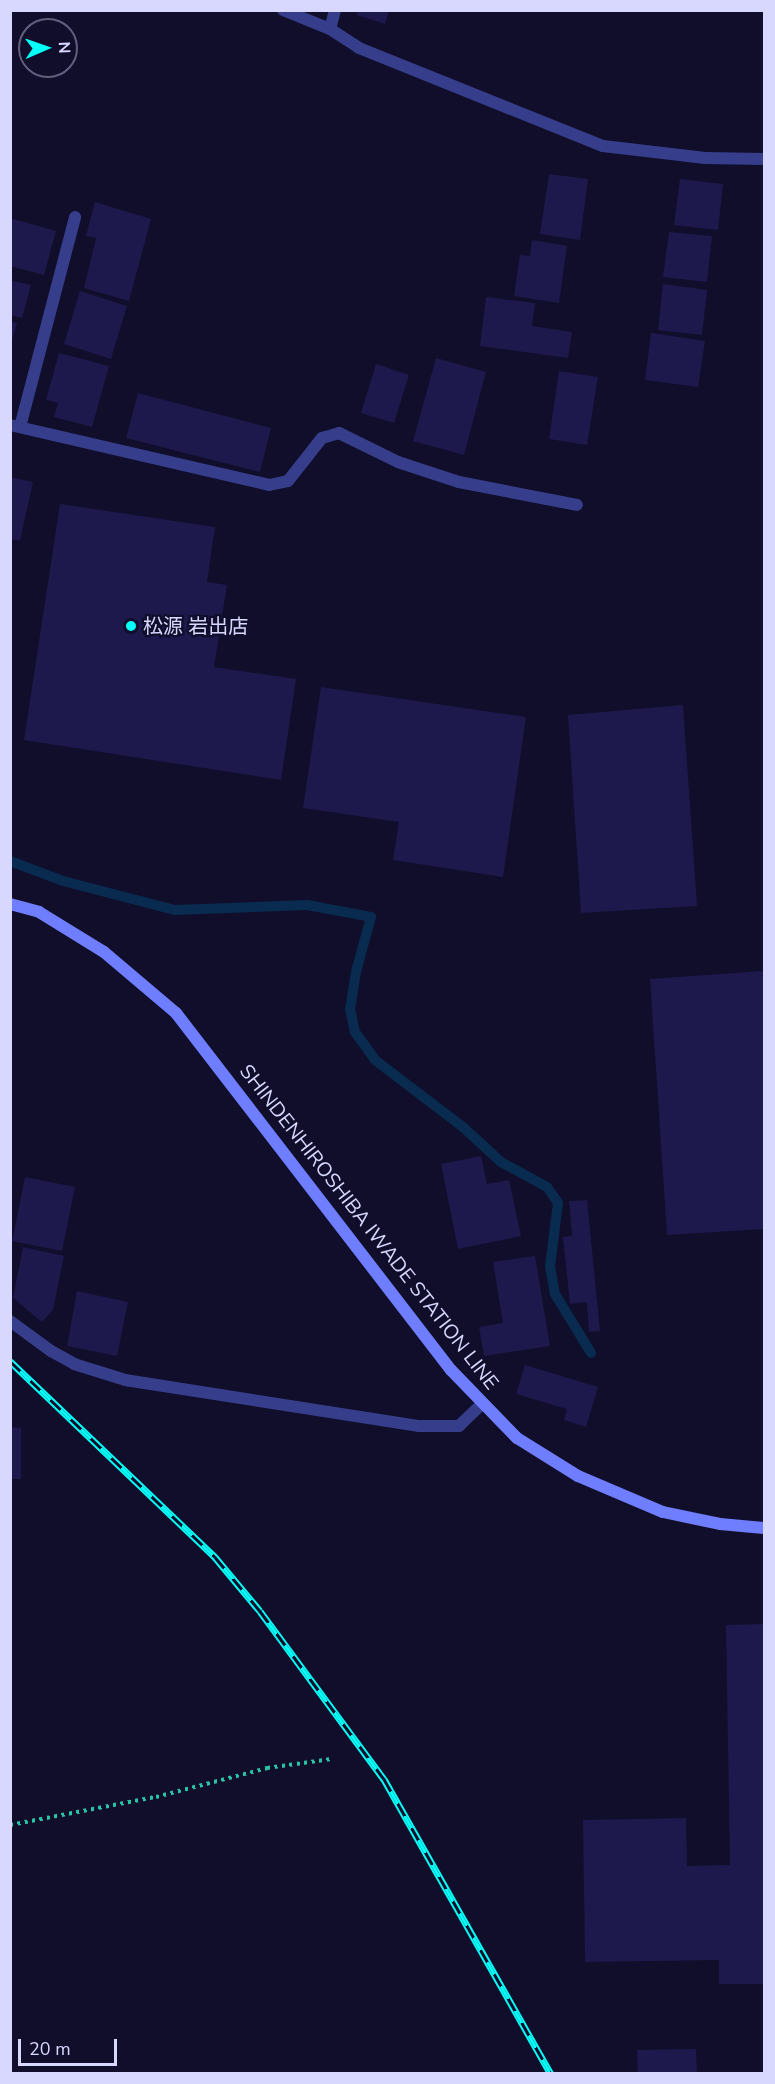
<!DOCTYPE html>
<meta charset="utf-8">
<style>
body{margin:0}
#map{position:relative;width:775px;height:2084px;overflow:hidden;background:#100e2a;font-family:"Nunito Sans","Noto Sans JP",sans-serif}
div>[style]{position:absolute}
.stream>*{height:10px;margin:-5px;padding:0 5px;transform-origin:5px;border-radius:5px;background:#092b4f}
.building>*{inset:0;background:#1d194c}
.path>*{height:4px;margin-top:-2px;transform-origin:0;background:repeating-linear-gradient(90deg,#27c4a6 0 3px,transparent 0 7.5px)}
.minor>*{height:12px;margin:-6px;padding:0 6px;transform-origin:6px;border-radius:6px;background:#363e8c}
.secondary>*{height:12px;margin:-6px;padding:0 6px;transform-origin:6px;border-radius:6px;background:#6f7eff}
.rail>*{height:7px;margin-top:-3.5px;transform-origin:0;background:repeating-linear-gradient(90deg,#100e2a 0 14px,#04fff8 0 28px);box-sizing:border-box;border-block:2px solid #04fff8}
.dots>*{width:16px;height:16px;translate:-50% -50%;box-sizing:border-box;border:3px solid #100e2a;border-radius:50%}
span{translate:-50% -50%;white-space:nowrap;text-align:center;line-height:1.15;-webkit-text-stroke:4.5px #100e2a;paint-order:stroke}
.poi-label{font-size:20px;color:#d8d8ff}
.left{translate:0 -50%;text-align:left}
.street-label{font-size:20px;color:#d8d8ff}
.frame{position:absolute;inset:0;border:12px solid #d8d8ff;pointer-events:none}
.north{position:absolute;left:18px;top:18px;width:60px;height:60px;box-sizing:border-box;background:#100e2a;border:2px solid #605f7f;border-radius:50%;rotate:88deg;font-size:16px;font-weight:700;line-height:24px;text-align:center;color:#d8d8ff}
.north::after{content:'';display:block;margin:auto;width:21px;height:27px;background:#04fff8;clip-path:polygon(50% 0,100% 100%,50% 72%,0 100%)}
.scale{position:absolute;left:18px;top:2039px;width:99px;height:27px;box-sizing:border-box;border:3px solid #d8d8ff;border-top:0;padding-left:8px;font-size:18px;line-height:21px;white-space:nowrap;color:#d8d8ff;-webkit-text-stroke:4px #100e2a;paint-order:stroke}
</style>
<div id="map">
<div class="stream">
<div style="left:10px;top:861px;width:57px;rotate:20.7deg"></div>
<div style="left:63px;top:881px;width:116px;rotate:14.5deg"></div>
<div style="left:175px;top:910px;width:132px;rotate:-2.2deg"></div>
<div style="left:307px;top:905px;width:65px;rotate:10.6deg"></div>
<div style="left:371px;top:917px;width:57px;rotate:105.3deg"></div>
<div style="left:356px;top:972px;width:37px;rotate:99deg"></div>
<div style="left:350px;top:1009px;width:24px;rotate:78deg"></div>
<div style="left:355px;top:1032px;width:34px;rotate:54deg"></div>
<div style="left:375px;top:1060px;width:111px;rotate:37.3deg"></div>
<div style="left:463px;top:1127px;width:52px;rotate:42.6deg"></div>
<div style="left:501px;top:1162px;width:52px;rotate:28.5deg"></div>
<div style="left:547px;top:1187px;width:19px;rotate:55deg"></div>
<div style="left:558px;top:1203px;width:64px;rotate:97.2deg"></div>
<div style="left:550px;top:1266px;width:28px;rotate:80deg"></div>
<div style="left:555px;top:1294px;width:69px;rotate:58.6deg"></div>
</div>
<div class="building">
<div style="clip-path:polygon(358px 10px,389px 10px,385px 24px,357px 15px)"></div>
<div style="clip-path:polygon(549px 174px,588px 179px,580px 240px,540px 234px)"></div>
<div style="clip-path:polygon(680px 179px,723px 184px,718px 230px,674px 225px)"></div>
<div style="clip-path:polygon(95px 202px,151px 219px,129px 301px,84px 288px,96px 238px,86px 236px)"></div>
<div style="clip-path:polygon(10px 218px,56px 231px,44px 275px,10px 266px)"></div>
<div style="clip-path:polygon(669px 232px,712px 236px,707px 282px,663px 277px)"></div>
<div style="clip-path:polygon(532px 240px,567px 246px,559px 303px,514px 296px,520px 255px,530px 256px)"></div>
<div style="clip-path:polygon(10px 280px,31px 285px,22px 318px,10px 315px)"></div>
<div style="clip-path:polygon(663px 284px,707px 290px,702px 335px,658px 330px)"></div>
<div style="clip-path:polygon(80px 291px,127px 306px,111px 359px,64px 344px)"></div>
<div style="clip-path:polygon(486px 297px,535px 303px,532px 326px,572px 332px,568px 358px,480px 346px)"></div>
<div style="clip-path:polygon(10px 321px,17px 323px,11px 344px,10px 344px)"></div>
<div style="clip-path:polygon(651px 333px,705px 341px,698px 387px,645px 380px)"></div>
<div style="clip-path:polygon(59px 353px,109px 366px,92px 427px,54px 417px,58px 403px,46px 400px)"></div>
<div style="clip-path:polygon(436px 358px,486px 372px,464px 455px,413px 441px)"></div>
<div style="clip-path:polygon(376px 364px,409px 375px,394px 423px,361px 413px)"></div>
<div style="clip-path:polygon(559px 371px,598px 377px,587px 445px,549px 439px)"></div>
<div style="clip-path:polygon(138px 393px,271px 428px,260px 472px,126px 438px)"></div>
<div style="clip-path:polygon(10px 477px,33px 482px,20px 541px,10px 539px)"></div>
<div style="clip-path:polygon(60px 504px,215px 527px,207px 582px,227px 585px,214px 667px,296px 679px,281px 780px,24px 740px)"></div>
<div style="clip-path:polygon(321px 687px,526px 717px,503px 877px,393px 860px,399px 822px,303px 808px)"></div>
<div style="clip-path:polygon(683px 705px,697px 906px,581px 913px,568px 715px)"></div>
<div style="clip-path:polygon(764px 971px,764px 1229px,667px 1235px,650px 979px)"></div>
<div style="clip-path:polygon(481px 1156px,487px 1184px,509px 1180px,521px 1236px,458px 1249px,441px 1164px)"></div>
<div style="clip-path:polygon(25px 1177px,75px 1187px,62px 1251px,12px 1241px)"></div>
<div style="clip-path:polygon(587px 1200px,600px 1331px,589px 1332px,587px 1302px,570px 1304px,563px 1237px,572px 1236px,569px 1201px)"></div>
<div style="clip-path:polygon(23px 1247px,64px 1256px,53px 1310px,42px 1322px,13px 1298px)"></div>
<div style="clip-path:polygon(535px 1256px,550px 1346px,484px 1356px,479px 1327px,503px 1323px,493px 1262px)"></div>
<div style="clip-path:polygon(77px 1291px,128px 1302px,117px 1356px,67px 1346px)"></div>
<div style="clip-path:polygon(525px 1365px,598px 1387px,586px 1427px,564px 1420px,567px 1409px,516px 1394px)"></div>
<div style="clip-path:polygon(10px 1427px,21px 1428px,21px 1479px,10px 1479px)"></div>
<div style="clip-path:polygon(764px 1624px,764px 1984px,719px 1984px,719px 1960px,585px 1962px,583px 1820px,686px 1818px,687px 1866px,730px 1865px,726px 1625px)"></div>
<div style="clip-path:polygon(696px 2049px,697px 2074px,638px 2074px,637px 2050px)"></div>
</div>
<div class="path">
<div style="left:10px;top:1825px;width:149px;rotate:-10.9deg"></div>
<div style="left:156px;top:1797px;width:115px;rotate:-14.6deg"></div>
<div style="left:267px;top:1768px;width:65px;rotate:-8deg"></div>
</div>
<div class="minor">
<div style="left:283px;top:10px;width:51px;rotate:22deg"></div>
<div style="left:330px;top:29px;width:35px;rotate:33deg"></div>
<div style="left:359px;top:48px;width:263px;rotate:21.9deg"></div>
<div style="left:603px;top:146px;width:103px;rotate:6.7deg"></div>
<div style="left:705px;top:158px;width:59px;rotate:1deg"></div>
<div style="left:330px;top:29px;width:20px;rotate:-75deg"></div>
<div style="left:10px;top:425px;width:266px;rotate:13deg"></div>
<div style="left:269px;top:485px;width:19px;rotate:-12deg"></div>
<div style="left:288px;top:481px;width:55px;rotate:-51.7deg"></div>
<div style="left:322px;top:438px;width:18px;rotate:-16deg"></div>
<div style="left:339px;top:433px;width:66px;rotate:26.2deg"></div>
<div style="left:398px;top:462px;width:64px;rotate:18.2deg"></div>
<div style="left:459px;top:482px;width:120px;rotate:11deg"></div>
<div style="left:20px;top:427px;width:217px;rotate:-75.3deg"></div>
<div style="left:10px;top:1321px;width:51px;rotate:36.2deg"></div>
<div style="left:51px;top:1351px;width:26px;rotate:29deg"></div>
<div style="left:74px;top:1364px;width:53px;rotate:17.4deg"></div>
<div style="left:125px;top:1380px;width:298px;rotate:8.9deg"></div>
<div style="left:419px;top:1426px;width:40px"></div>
<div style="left:459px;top:1426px;width:32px;rotate:-44deg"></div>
</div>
<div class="secondary">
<div style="left:10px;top:904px;width:30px;rotate:15deg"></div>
<div style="left:39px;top:912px;width:76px;rotate:31.6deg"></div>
<div style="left:104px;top:952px;width:94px;rotate:40.3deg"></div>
<div style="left:176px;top:1013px;width:451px;rotate:52.4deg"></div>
<div style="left:451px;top:1370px;width:95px;rotate:45.9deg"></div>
<div style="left:517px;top:1438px;width:72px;rotate:31.9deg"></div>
<div style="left:578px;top:1476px;width:92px;rotate:23deg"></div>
<div style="left:663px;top:1512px;width:58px;rotate:11.9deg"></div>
<div style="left:720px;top:1524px;width:44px;rotate:5.2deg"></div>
</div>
<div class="rail">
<div style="left:10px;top:1361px;width:284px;rotate:43.7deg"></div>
<div style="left:215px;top:1557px;width:70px;rotate:50.2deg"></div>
<div style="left:260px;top:1611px;width:209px;rotate:53.6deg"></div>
<div style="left:384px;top:1779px;width:339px;rotate:60.5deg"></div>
</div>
<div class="dots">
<div style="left:131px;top:626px;background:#04fff8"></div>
</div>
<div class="poi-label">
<span class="left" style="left:143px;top:626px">松源 岩出店</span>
</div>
<div class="street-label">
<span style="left:369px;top:1227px;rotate:52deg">SHINDENHIROSHIBA IWADE STATION LINE</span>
</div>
<div class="frame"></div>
<div class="north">N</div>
<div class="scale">20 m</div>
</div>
